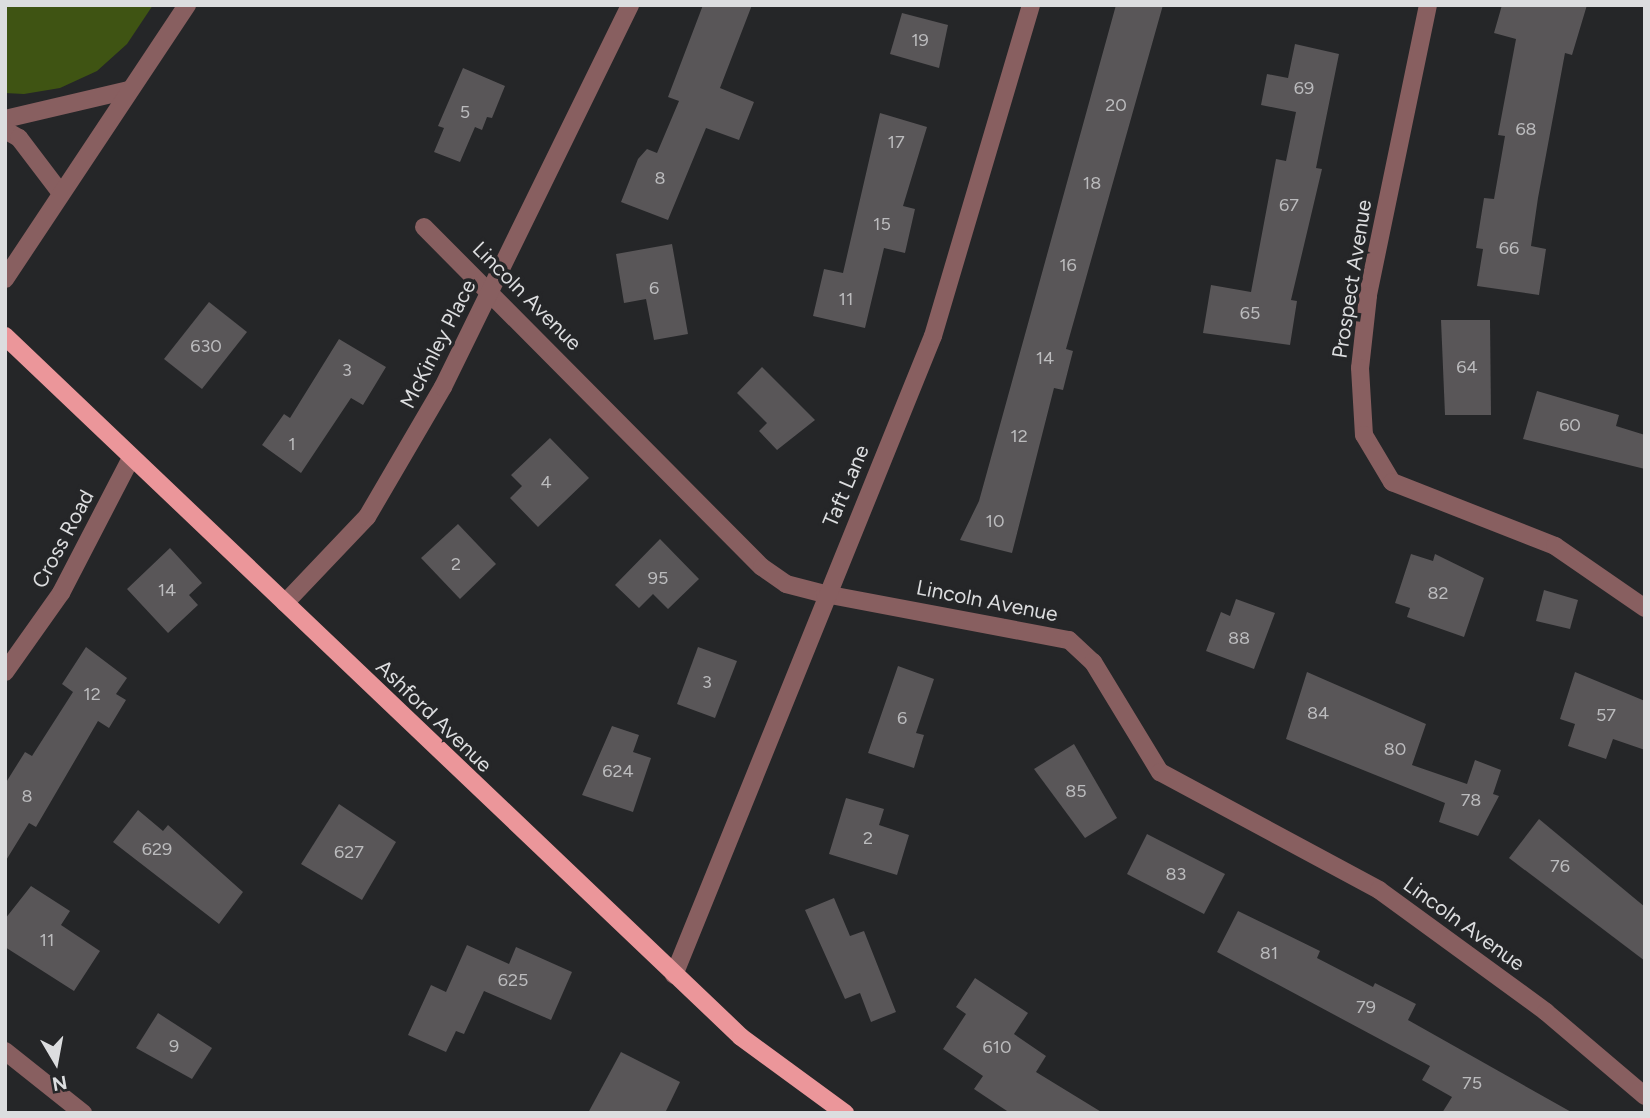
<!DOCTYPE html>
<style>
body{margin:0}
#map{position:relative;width:1650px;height:1118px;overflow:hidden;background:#252628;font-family:Figtree,sans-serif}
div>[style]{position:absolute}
.green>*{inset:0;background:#3f5413}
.building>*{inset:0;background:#595658}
.minor>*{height:18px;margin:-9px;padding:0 9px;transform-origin:9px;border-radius:9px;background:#885f60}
.major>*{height:18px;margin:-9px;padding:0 9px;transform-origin:9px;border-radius:9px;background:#eb969a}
span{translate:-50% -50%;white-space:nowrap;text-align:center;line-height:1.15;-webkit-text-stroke:7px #252628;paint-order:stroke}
.number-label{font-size:18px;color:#bbbbbd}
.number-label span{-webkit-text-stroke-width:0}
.street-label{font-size:21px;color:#dcdddf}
.frame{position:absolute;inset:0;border:7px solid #dcdddf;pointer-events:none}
.north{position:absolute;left:21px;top:1027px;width:70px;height:70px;-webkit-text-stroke:5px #252628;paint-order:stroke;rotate:170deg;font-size:19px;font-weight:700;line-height:28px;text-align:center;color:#dcdddf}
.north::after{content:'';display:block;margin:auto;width:24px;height:32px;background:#dcdddf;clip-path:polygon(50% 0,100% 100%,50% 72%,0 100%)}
</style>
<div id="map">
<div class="green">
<div style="clip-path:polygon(5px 5px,153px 5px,127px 44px,97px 71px,60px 88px,24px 94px,5px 93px)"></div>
</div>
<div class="building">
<div style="clip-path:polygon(703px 5px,752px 5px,720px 88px,754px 102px,739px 140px,706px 128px,668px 220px,621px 202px,638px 159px,647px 149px,657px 153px,679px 101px,668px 97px)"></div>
<div style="clip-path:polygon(1116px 5px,1163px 5px,1066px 349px,1073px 351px,1063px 390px,1054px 388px,1012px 553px,960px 540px,979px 501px)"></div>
<div style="clip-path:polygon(1502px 5px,1587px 5px,1572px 55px,1565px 53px,1538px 198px,1531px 246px,1546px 249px,1539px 295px,1477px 286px,1483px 249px,1476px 248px,1484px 198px,1494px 199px,1505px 136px,1498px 135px,1516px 39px,1494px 33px)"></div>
<div style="clip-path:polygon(902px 13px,948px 25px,939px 68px,890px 54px)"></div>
<div style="clip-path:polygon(1295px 44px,1339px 54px,1316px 168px,1322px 169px,1291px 300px,1297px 301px,1290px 345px,1203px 333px,1211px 285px,1251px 292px,1276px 159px,1286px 161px,1296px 112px,1261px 105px,1267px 74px,1288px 78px)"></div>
<div style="clip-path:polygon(463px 68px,505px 86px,492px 118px,487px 117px,482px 130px,475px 127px,460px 162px,434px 152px,444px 128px,438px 126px)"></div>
<div style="clip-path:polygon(880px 113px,927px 127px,903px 206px,915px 209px,905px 253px,884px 248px,865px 328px,813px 316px,824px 269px,843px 273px)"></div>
<div style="clip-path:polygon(672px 244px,688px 334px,654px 340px,646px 299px,624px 303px,616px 254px)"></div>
<div style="clip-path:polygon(209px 302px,247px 332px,202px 389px,164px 359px)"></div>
<div style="clip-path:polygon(1441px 320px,1490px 320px,1491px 415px,1445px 415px)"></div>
<div style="clip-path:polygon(339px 339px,386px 367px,363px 405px,351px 398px,301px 473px,262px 445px,284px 414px,290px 418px)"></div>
<div style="clip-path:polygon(762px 367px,815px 420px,777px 450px,759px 431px,767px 423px,737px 393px)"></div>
<div style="clip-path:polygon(1537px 391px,1619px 415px,1616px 426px,1645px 435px,1645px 469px,1523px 439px)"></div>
<div style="clip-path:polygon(550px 438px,589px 478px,538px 527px,510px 498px,522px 486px,511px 475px)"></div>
<div style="clip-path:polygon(458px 524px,496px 564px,460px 599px,421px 558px)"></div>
<div style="clip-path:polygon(660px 539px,699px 579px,668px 609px,653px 594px,639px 608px,615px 585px)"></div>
<div style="clip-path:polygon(170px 548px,202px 583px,189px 595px,198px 605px,168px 633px,127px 589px)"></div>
<div style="clip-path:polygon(1411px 554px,1433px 561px,1435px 554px,1484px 578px,1464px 637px,1407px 617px,1410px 608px,1395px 603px)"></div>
<div style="clip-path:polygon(1544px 590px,1578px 600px,1570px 629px,1536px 621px)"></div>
<div style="clip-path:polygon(1236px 599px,1275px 613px,1254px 669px,1206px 651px,1221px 612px,1230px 616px)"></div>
<div style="clip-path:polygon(86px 647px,127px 678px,116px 694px,126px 700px,109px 728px,98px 721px,36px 827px,29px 823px,5px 862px,5px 784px,25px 752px,32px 756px,73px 692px,62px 684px)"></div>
<div style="clip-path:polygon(698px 647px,737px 661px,715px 718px,677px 704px)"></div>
<div style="clip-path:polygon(898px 666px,934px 679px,916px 733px,924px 735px,914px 768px,868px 753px)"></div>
<div style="clip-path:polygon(1307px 672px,1426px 724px,1412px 765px,1467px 784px,1475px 760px,1501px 770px,1493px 794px,1499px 796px,1478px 836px,1439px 822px,1445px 803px,1286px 739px)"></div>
<div style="clip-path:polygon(1575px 672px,1645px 701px,1645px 750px,1613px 739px,1606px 759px,1568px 746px,1575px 724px,1560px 719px)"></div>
<div style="clip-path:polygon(612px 726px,639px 735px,633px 752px,651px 758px,633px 812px,582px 795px)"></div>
<div style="clip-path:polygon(1074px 744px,1117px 818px,1085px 838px,1034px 769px)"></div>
<div style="clip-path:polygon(846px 798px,884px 809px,879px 825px,909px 835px,897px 875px,829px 854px)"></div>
<div style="clip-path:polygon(339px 804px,396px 842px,362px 900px,301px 864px)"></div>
<div style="clip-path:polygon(138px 810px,163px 831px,168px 825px,243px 892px,219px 924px,113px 842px)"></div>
<div style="clip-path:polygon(1539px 819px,1645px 907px,1645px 961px,1509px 858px)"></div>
<div style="clip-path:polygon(1147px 834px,1225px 874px,1204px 914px,1127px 874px)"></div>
<div style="clip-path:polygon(31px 886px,70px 911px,61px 925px,100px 951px,74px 991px,5px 947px,5px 919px)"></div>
<div style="clip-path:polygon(834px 898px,850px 936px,864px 931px,896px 1012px,871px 1022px,860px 993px,845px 999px,805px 910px)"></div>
<div style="clip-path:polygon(1238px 911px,1320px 951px,1317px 958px,1373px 987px,1375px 983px,1416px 1004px,1408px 1020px,1573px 1113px,1442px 1113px,1452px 1097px,1422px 1080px,1430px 1066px,1217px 952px)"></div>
<div style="clip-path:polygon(467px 945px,509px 964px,516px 947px,572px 972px,551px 1020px,484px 991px,464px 1034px,456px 1031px,446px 1052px,408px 1035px,431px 985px,446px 992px)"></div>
<div style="clip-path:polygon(975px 978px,1028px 1013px,1014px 1034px,1046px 1056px,1036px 1072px,1103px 1113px,1010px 1113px,974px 1089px,983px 1076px,943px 1049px,966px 1014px,956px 1007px)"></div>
<div style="clip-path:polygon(158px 1013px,212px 1048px,192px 1079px,136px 1048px)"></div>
<div style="clip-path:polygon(621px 1052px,680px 1082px,665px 1113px,588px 1113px)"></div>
</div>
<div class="minor">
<div style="left:1428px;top:5px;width:297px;rotate:101.7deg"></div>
<div style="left:1368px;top:296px;width:72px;rotate:96.3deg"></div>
<div style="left:1360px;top:368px;width:67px;rotate:86.6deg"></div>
<div style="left:1364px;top:435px;width:55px;rotate:59.2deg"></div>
<div style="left:1392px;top:482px;width:175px;rotate:21.4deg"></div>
<div style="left:1555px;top:546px;width:109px;rotate:34.6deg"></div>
<div style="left:5px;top:119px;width:127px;rotate:-13.2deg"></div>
<div style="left:5px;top:130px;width:16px;rotate:30deg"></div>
<div style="left:19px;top:138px;width:68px;rotate:52.8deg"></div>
<div style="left:424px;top:227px;width:479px;rotate:45.2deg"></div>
<div style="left:762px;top:567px;width:29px;rotate:35deg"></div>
<div style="left:786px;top:584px;width:40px;rotate:14.4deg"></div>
<div style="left:825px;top:594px;width:248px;rotate:10.7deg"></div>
<div style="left:1069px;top:640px;width:33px;rotate:43deg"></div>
<div style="left:1093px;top:662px;width:129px;rotate:58.7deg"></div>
<div style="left:1160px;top:772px;width:249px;rotate:28.3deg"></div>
<div style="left:1379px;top:890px;width:207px;rotate:36.1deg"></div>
<div style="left:1546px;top:1012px;width:130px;rotate:40.3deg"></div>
<div style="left:5px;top:279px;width:329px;rotate:-56.4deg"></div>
<div style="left:285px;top:603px;width:119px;rotate:-46.4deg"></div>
<div style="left:367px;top:517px;width:151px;rotate:-59.7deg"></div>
<div style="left:443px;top:387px;width:425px;rotate:-63.9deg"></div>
<div style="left:5px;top:672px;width:97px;rotate:-54.7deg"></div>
<div style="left:61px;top:593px;width:152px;rotate:-62.6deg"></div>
<div style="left:674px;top:975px;width:689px;rotate:-67.94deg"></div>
<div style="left:933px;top:336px;width:345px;rotate:-73.5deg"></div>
<div style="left:5px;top:1051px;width:100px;rotate:38.5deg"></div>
</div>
<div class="major">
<div style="left:5px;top:336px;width:1016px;rotate:43.6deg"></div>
<div style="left:741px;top:1037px;width:129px;rotate:36.2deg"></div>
</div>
<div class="number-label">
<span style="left:920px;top:40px">19</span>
<span style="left:1304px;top:88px">69</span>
<span style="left:1116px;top:105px">20</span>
<span style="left:465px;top:112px">5</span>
<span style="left:1526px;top:129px">68</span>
<span style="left:896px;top:142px">17</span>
<span style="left:660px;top:178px">8</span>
<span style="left:1092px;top:183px">18</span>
<span style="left:1289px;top:205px">67</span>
<span style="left:882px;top:224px">15</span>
<span style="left:1509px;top:248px">66</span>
<span style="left:1068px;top:265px">16</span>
<span style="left:654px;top:288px">6</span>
<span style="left:846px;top:299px">11</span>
<span style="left:1250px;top:313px">65</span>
<span style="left:206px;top:346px">630</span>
<span style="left:1045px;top:358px">14</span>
<span style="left:1467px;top:367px">64</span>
<span style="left:347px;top:370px">3</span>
<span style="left:1570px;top:425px">60</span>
<span style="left:1019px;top:436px">12</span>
<span style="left:292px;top:444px">1</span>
<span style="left:546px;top:482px">4</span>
<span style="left:995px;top:521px">10</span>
<span style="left:456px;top:564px">2</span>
<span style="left:658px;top:578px">95</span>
<span style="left:167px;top:590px">14</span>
<span style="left:1438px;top:593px">82</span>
<span style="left:1239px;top:638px">88</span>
<span style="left:707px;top:682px">3</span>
<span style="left:92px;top:694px">12</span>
<span style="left:1318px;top:713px">84</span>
<span style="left:1606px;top:715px">57</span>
<span style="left:902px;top:718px">6</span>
<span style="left:1395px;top:749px">80</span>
<span style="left:618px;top:771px">624</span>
<span style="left:1076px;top:791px">85</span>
<span style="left:27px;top:796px">8</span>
<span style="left:1471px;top:800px">78</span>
<span style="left:868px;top:838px">2</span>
<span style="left:157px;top:849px">629</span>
<span style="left:349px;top:852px">627</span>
<span style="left:1560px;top:866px">76</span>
<span style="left:1176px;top:874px">83</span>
<span style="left:47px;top:940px">11</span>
<span style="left:1269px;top:953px">81</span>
<span style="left:513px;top:980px">625</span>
<span style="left:1366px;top:1007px">79</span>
<span style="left:174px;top:1046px">9</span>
<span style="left:997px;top:1047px">610</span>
<span style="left:1472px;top:1083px">75</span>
</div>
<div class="street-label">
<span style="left:1352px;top:279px;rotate:-81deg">Prospect Avenue</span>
<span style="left:527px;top:296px;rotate:45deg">Lincoln Avenue</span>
<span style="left:438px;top:344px;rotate:-63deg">McKinley Place</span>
<span style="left:846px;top:486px;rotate:-67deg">Taft Lane</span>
<span style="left:63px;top:539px;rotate:-62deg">Cross Road</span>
<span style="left:987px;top:601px;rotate:11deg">Lincoln Avenue</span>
<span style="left:434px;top:716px;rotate:44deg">Ashford Avenue</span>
<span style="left:1464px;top:924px;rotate:36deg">Lincoln Avenue</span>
</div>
<div class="frame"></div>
<div class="north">N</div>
</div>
